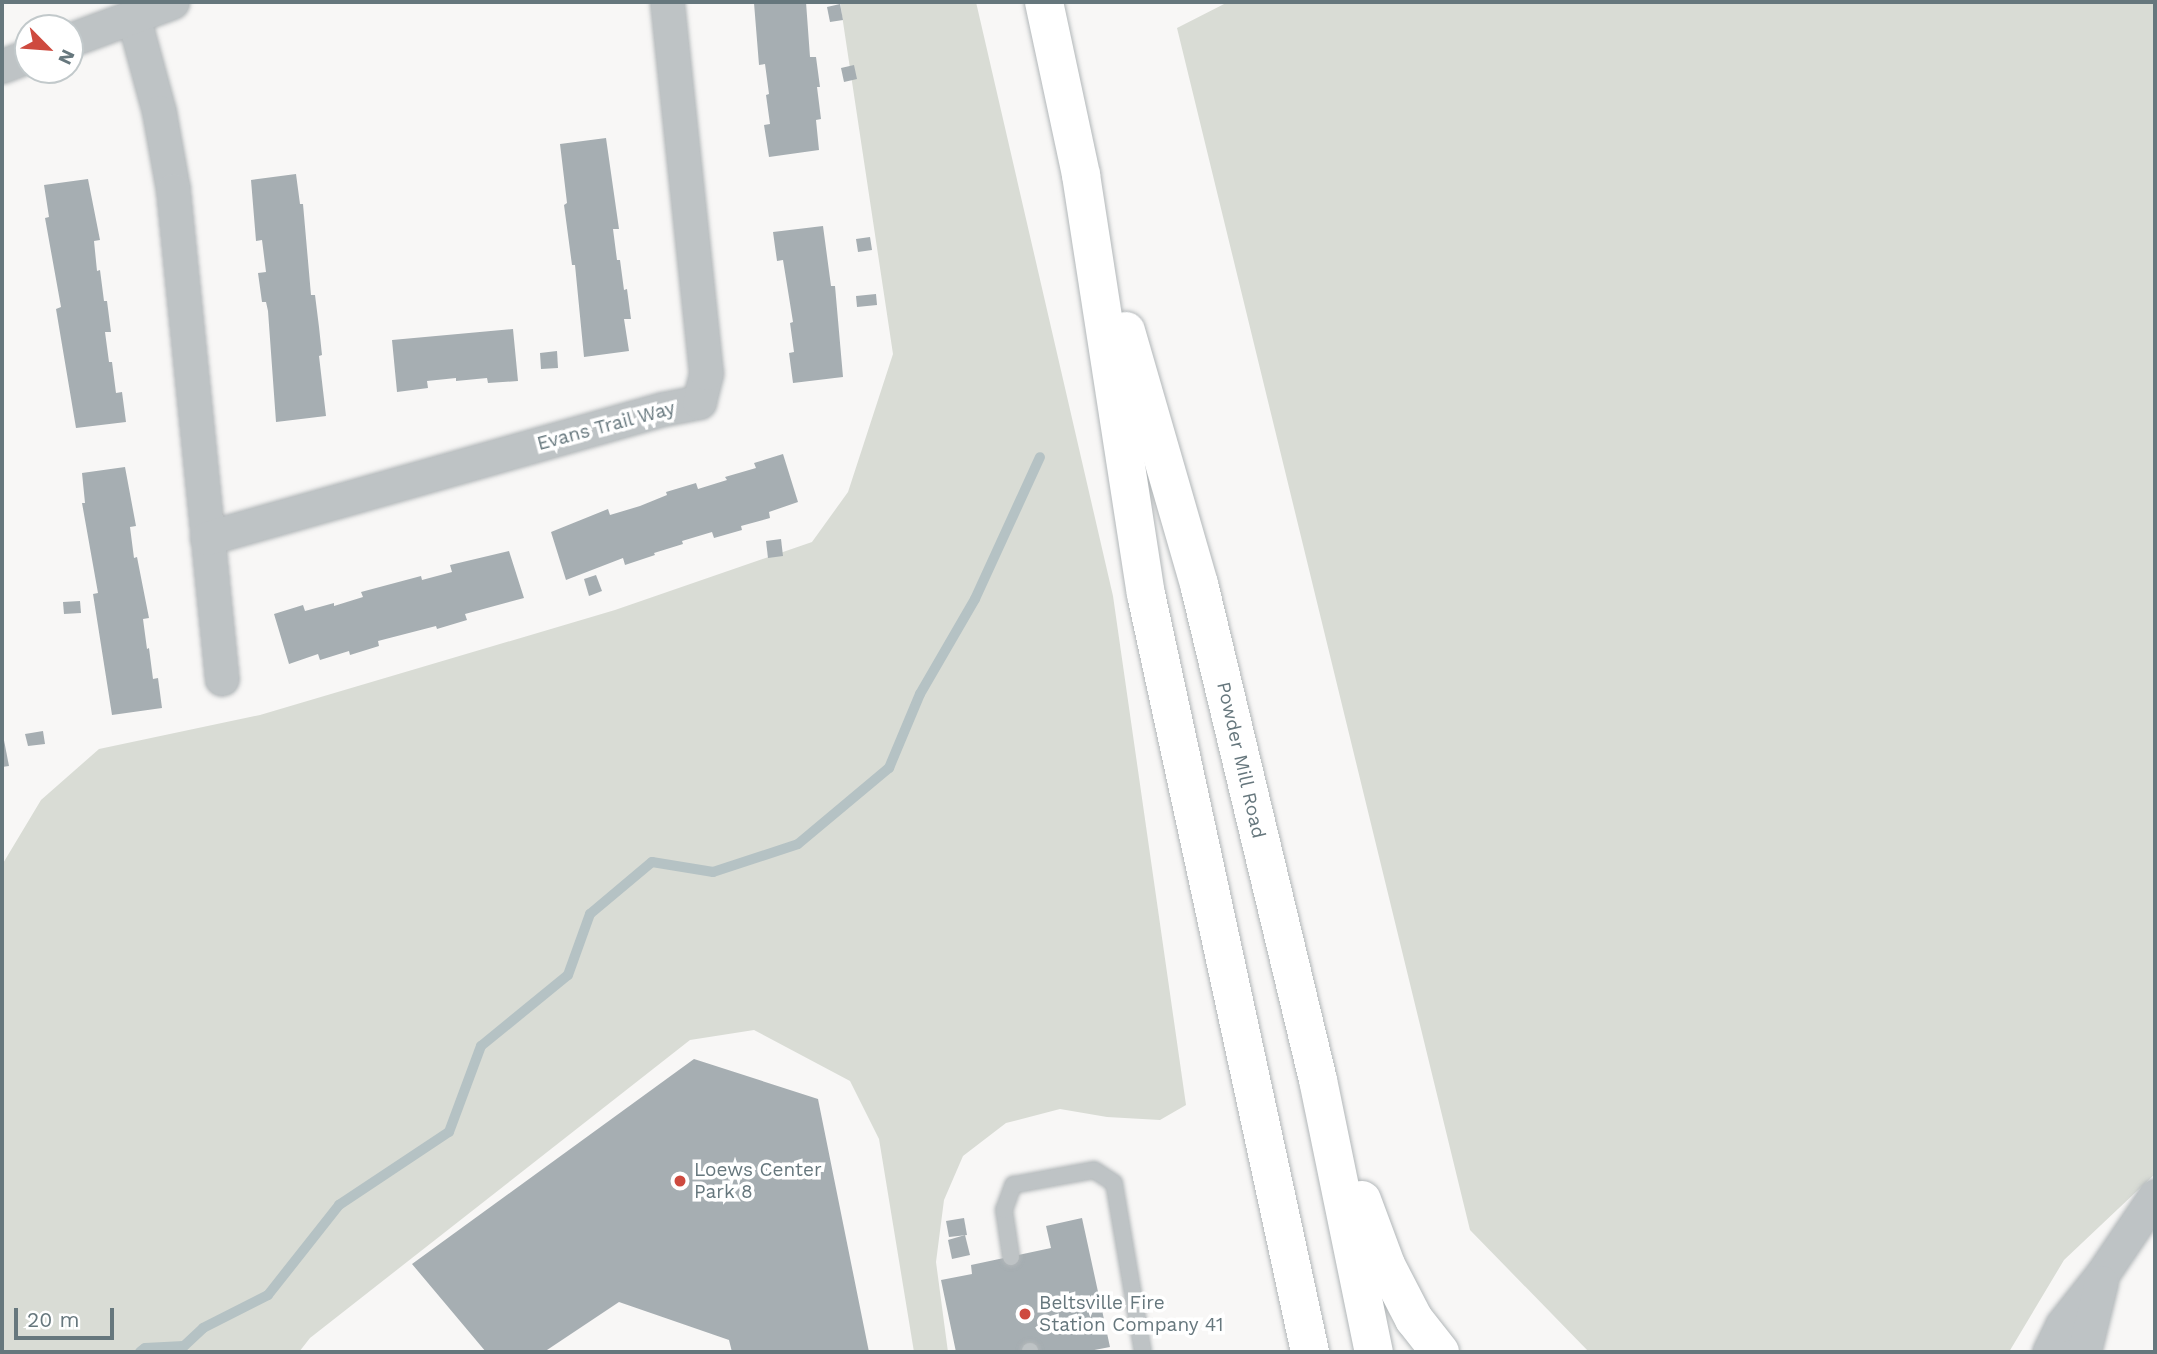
<!DOCTYPE html>
<style>
body{margin:0}
#map{position:relative;width:2157px;height:1354px;overflow:hidden;background:#f8f7f6;font-family:"Work Sans",sans-serif}
div>[style]{position:absolute}
.green>*{inset:0;background:#d9dcd5}
.stream>*{height:10px;margin:-5px;padding:0 5px;transform-origin:5px;border-radius:5px;background:#b5c2c4}
.building>*{inset:0;background:#a6aeb2}
.roads{filter:drop-shadow(0 0 2px #b2b7b9) drop-shadow(0 0 2px #b2b7b9)}
.lane>*{height:16px;margin:-8px;padding:0 8px;transform-origin:8px;border-radius:8px;background:#bec3c5}
.street>*{height:33px;margin:-16.5px;padding:0 16.5px;transform-origin:16.5px;border-radius:16.5px;background:#bec3c5}
.primary>*{height:38px;margin:-19px;padding:0 19px;transform-origin:19px;border-radius:19px;background:#fff}
.dots>*{width:19px;height:19px;translate:-50% -50%;box-sizing:border-box;border:4px solid #fff;border-radius:50%}
span{translate:-50% -50%;white-space:nowrap;text-align:center;line-height:1.15;-webkit-text-stroke:7px #fff;paint-order:stroke}
.street-label{font-size:19px;color:#66777d}
.poi-label{font-size:19px;color:#66777d}
.left{translate:0 -50%;text-align:left}
.frame{position:absolute;inset:0;border:4px solid #66777d;pointer-events:none}
.north{position:absolute;left:14px;top:14px;width:70px;height:70px;box-sizing:border-box;background:#fff;border:2px solid #c2c9cb;border-radius:50%;rotate:115deg;font-size:19px;font-weight:700;line-height:28px;text-align:center;color:#66777d}
.north::after{content:'';display:block;margin:auto;width:24px;height:32px;background:#ce4a3f;clip-path:polygon(50% 0,100% 100%,50% 72%,0 100%)}
.scale{position:absolute;left:14px;top:1308px;width:100px;height:32px;box-sizing:border-box;border:4px solid #66777d;border-top:0;padding-left:9px;font-size:21px;line-height:24px;white-space:nowrap;color:#66777d;-webkit-text-stroke:5px #fff;paint-order:stroke}
</style>
<div id="map">
<div class="green">
<div style="clip-path:polygon(840px 2px,976px 2px,1113px 596px,1186px 1105px,1160px 1120px,1107px 1117px,1060px 1109px,1006px 1123px,963px 1156px,944px 1200px,936px 1262px,948px 1352px,914px 1352px,879px 1139px,850px 1081px,754px 1030px,690px 1040px,310px 1338px,299px 1352px,2px 1352px,2px 865px,41px 800px,99px 749px,260px 715px,615px 610px,812px 542px,848px 492px,893px 354px)"></div>
<div style="clip-path:polygon(1228px 2px,2155px 2px,2155px 1174px,2064px 1260px,2009px 1352px,1589px 1352px,1470px 1230px,1177px 28px)"></div>
</div>
<div class="stream">
<div style="left:140px;top:1352px;width:6px;rotate:-39deg"></div>
<div style="left:145px;top:1348px;width:39px;rotate:-3deg"></div>
<div style="left:184px;top:1346px;width:26px;rotate:-43deg"></div>
<div style="left:203px;top:1328px;width:73px;rotate:-26.9deg"></div>
<div style="left:268px;top:1295px;width:115px;rotate:-51.7deg"></div>
<div style="left:339px;top:1205px;width:132px;rotate:-33.6deg"></div>
<div style="left:449px;top:1132px;width:92px;rotate:-69.6deg"></div>
<div style="left:481px;top:1046px;width:112px;rotate:-39.2deg"></div>
<div style="left:568px;top:975px;width:65px;rotate:-70.2deg"></div>
<div style="left:590px;top:914px;width:81px;rotate:-40deg"></div>
<div style="left:652px;top:862px;width:62px;rotate:9.3deg"></div>
<div style="left:713px;top:872px;width:89px;rotate:-18.2deg"></div>
<div style="left:798px;top:844px;width:119px;rotate:-39.9deg"></div>
<div style="left:889px;top:768px;width:80px;rotate:-67.3deg"></div>
<div style="left:920px;top:694px;width:110px;rotate:-59.9deg"></div>
<div style="left:975px;top:599px;width:156px;rotate:-65.4deg"></div>
</div>
<div class="building">
<div style="clip-path:polygon(806px 2px,810px 57px,816px 57px,820px 87px,817px 87px,821px 119px,816px 120px,819px 150px,769px 157px,764px 125px,770px 124px,766px 95px,769px 94px,765px 64px,759px 65px,754px 3px)"></div>
<div style="clip-path:polygon(840px 4px,843px 20px,830px 22px,827px 7px)"></div>
<div style="clip-path:polygon(854px 65px,857px 79px,844px 82px,841px 68px)"></div>
<div style="clip-path:polygon(606px 138px,619px 229px,613px 229px,617px 260px,620px 260px,624px 290px,627px 289px,631px 319px,624px 319px,629px 351px,584px 357px,575px 265px,572px 265px,564px 205px,567px 203px,560px 144px)"></div>
<div style="clip-path:polygon(296px 174px,300px 204px,303px 204px,311px 295px,315px 295px,319px 327px,322px 355px,319px 356px,326px 416px,276px 422px,268px 311px,266px 302px,262px 302px,258px 273px,266px 272px,262px 240px,256px 241px,251px 180px)"></div>
<div style="clip-path:polygon(88px 179px,100px 240px,94px 241px,97px 271px,100px 270px,104px 301px,107px 301px,111px 332px,105px 332px,109px 362px,112px 362px,116px 393px,122px 392px,126px 422px,76px 428px,56px 309px,61px 307px,45px 218px,49px 217px,44px 185px)"></div>
<div style="clip-path:polygon(823px 226px,831px 286px,835px 286px,843px 377px,793px 383px,789px 353px,794px 352px,790px 323px,793px 322px,783px 260px,777px 261px,773px 232px)"></div>
<div style="clip-path:polygon(870px 237px,872px 250px,858px 252px,856px 239px)"></div>
<div style="clip-path:polygon(876px 294px,877px 305px,857px 307px,856px 296px)"></div>
<div style="clip-path:polygon(513px 329px,518px 381px,488px 383px,487px 378px,456px 381px,456px 378px,427px 381px,428px 388px,397px 392px,392px 340px)"></div>
<div style="clip-path:polygon(557px 351px,558px 368px,541px 369px,540px 353px)"></div>
<div style="clip-path:polygon(783px 454px,798px 502px,769px 512px,770px 518px,741px 526px,742px 530px,714px 538px,712px 532px,682px 541px,683px 544px,654px 553px,655px 555px,625px 565px,623px 558px,566px 580px,551px 532px,608px 509px,610px 515px,640px 506px,667px 495px,666px 492px,696px 483px,698px 489px,727px 480px,725px 477px,756px 468px,754px 463px)"></div>
<div style="clip-path:polygon(125px 467px,136px 526px,130px 527px,134px 558px,137px 557px,149px 618px,143px 619px,147px 649px,149px 648px,153px 679px,158px 678px,162px 708px,112px 715px,93px 594px,98px 593px,82px 503px,85px 503px,82px 473px)"></div>
<div style="clip-path:polygon(781px 539px,783px 556px,768px 558px,766px 541px)"></div>
<div style="clip-path:polygon(509px 551px,524px 598px,465px 614px,467px 620px,437px 629px,436px 626px,378px 641px,379px 646px,350px 655px,349px 651px,320px 660px,318px 654px,289px 664px,274px 614px,303px 605px,305px 611px,334px 603px,334px 606px,363px 597px,361px 592px,421px 576px,422px 580px,452px 572px,450px 565px)"></div>
<div style="clip-path:polygon(596px 575px,602px 591px,589px 596px,584px 579px)"></div>
<div style="clip-path:polygon(80px 601px,81px 613px,64px 614px,63px 602px)"></div>
<div style="clip-path:polygon(2px 730px,9px 766px,2px 767px)"></div>
<div style="clip-path:polygon(43px 731px,45px 744px,28px 746px,25px 734px)"></div>
<div style="clip-path:polygon(694px 1059px,818px 1099px,869px 1352px,732px 1352px,729px 1340px,619px 1302px,544px 1352px,486px 1352px,412px 1264px)"></div>
<div style="clip-path:polygon(964px 1218px,967px 1235px,949px 1237px,946px 1221px)"></div>
<div style="clip-path:polygon(1082px 1218px,1110px 1347px,1084px 1352px,956px 1352px,941px 1280px,972px 1274px,971px 1265px,1051px 1248px,1046px 1226px)"></div>
<div style="clip-path:polygon(965px 1235px,970px 1255px,952px 1259px,948px 1240px)"></div>
</div>
<div class="roads">
<div class="lane">
<div style="left:1011px;top:1257px;width:48px;rotate:-98.5deg"></div>
<div style="left:1004px;top:1210px;width:27px;rotate:-70deg"></div>
<div style="left:1013px;top:1185px;width:82px;rotate:-10.5deg"></div>
<div style="left:1094px;top:1170px;width:24px;rotate:33deg"></div>
<div style="left:1114px;top:1183px;width:171px;rotate:80.3deg"></div>
<div style="left:1030px;top:1351px;width:1px;rotate:90deg"></div>
</div>
<div class="street">
<div style="left:133px;top:16px;width:99px;rotate:74.8deg"></div>
<div style="left:159px;top:112px;width:79px;rotate:79.8deg"></div>
<div style="left:173px;top:190px;width:491px;rotate:84.3deg"></div>
<div style="left:70px;top:40px;width:109px;rotate:-20.4deg"></div>
<div style="left:2px;top:66px;width:28px;rotate:-21deg"></div>
<div style="left:207px;top:538px;width:474px;rotate:-15.8deg"></div>
<div style="left:663px;top:409px;width:37px;rotate:-11deg"></div>
<div style="left:699px;top:402px;width:30px;rotate:-76deg"></div>
<div style="left:706px;top:373px;width:373px;rotate:-96deg"></div>
<div style="left:2049px;top:1352px;width:30px;rotate:-64deg"></div>
<div style="left:2062px;top:1325px;width:66px;rotate:-51.7deg"></div>
<div style="left:2103px;top:1273px;width:93px;rotate:-56deg"></div>
<div style="left:2084px;top:1352px;width:72px;rotate:-76.3deg"></div>
</div>
<div class="primary">
<div style="left:1044px;top:2px;width:177px;rotate:77.9deg"></div>
<div style="left:1081px;top:175px;width:424px;rotate:81.2deg"></div>
<div style="left:1146px;top:594px;width:776px;rotate:77.79deg"></div>
<div style="left:1126px;top:331px;width:263px;rotate:73.9deg"></div>
<div style="left:1199px;top:584px;width:510px;rotate:76.51deg"></div>
<div style="left:1318px;top:1080px;width:278px;rotate:78.4deg"></div>
<div style="left:1362px;top:1200px;width:69px;rotate:69.7deg"></div>
<div style="left:1386px;top:1265px;width:61px;rotate:62.6deg"></div>
<div style="left:1414px;top:1319px;width:42px;rotate:51.8deg"></div>
</div>
</div>
<div class="dots">
<div style="left:680px;top:1181px;background:#ce4a3f"></div>
<div style="left:1025px;top:1314px;background:#ce4a3f"></div>
</div>
<div class="street-label">
<span style="left:606px;top:426px;rotate:-15deg">Evans Trail Way</span>
<span style="left:1241px;top:760px;rotate:77deg">Powder Mill Road</span>
</div>
<div class="poi-label">
<span class="left" style="left:694px;top:1181px">Loews Center<br>Park 8</span>
<span class="left" style="left:1039px;top:1314px">Beltsville Fire<br>Station Company 41</span>
</div>
<div class="frame"></div>
<div class="north">N</div>
<div class="scale">20 m</div>
</div>
